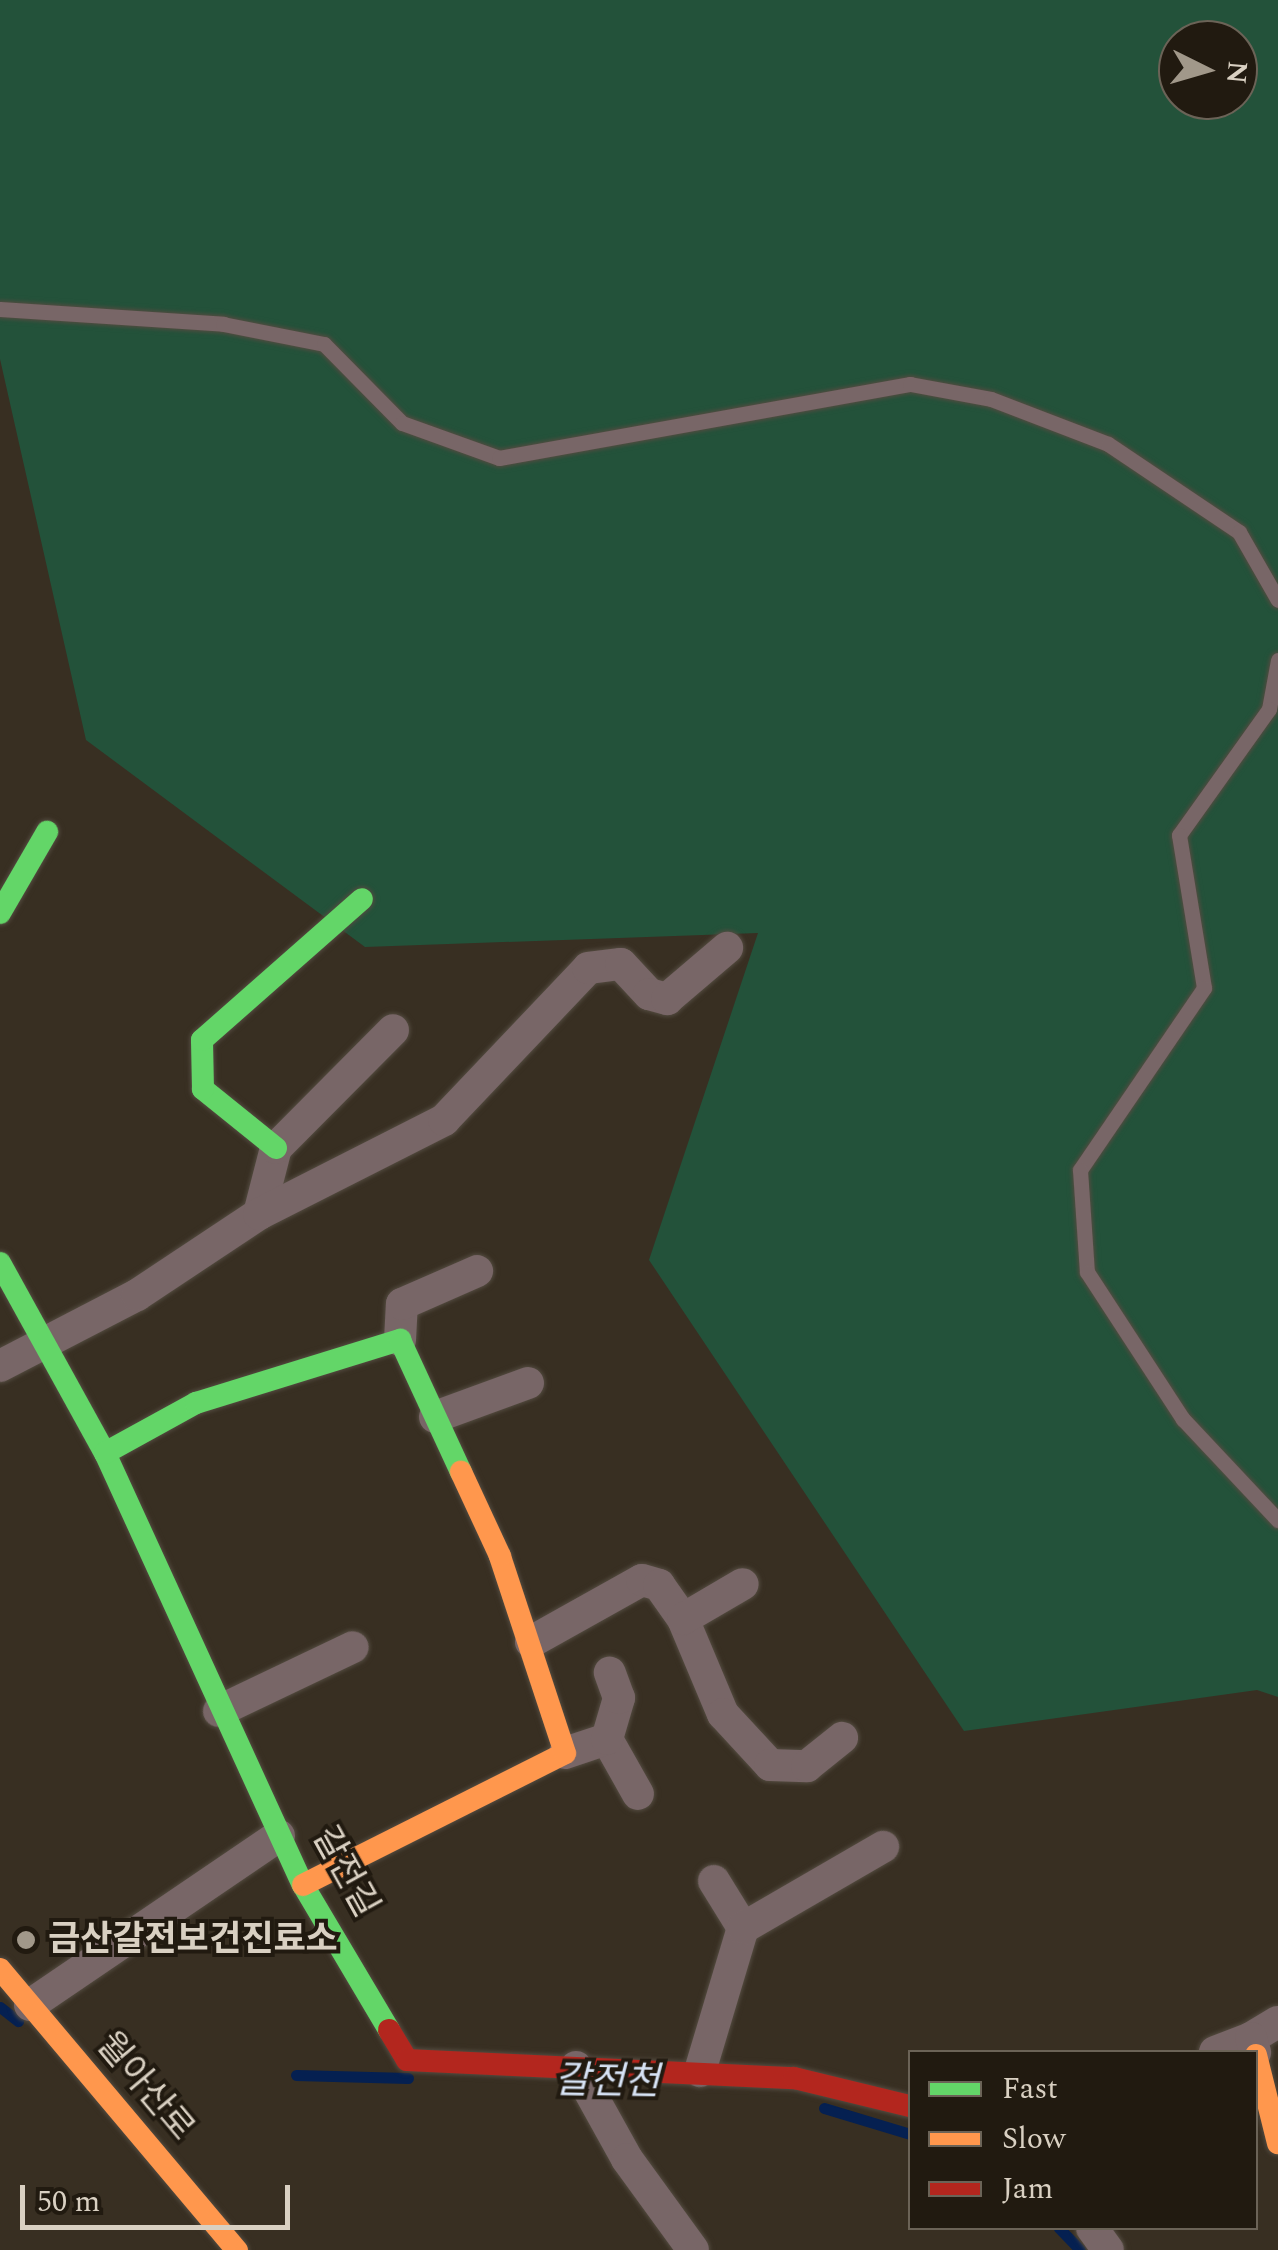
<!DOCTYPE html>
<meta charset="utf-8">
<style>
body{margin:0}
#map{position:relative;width:1278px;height:2250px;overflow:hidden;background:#382f22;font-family:Spectral,"Noto Sans KR",serif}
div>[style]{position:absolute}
.green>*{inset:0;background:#23523a}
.stream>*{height:11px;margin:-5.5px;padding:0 5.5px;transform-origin:5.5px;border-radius:5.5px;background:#052051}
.roads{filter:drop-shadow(0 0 2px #534b40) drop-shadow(0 0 2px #534b40)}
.lane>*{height:15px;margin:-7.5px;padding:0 7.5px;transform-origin:7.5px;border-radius:7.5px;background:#786667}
.street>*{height:32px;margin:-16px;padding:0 16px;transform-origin:16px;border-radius:16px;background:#786667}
.fast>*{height:22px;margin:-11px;padding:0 11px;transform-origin:11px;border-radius:11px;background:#63d668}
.slow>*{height:22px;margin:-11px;padding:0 11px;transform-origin:11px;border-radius:11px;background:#ff974d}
.jam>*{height:22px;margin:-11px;padding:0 11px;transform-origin:11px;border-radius:11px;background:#b3261e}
.dots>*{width:28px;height:28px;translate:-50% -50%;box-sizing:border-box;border:5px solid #211a10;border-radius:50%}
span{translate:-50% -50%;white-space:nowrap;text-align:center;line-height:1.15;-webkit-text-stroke:8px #211a10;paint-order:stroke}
.street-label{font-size:35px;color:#d9d0c2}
.poi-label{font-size:35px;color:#d9d0c2;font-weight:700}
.left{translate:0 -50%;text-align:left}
.water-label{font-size:38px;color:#d6e2f4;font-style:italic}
.legend{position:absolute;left:908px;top:2050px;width:350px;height:180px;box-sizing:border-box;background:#211a10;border:2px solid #6b6357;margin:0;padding:12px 18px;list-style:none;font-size:30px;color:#d9d0c2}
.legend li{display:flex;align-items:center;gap:20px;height:50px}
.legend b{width:50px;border:2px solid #6b6357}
.north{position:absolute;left:1158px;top:20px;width:100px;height:100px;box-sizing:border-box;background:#211a10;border:2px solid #6b6357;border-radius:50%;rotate:95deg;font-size:28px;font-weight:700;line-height:40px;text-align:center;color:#d9d0c2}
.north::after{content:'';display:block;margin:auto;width:35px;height:45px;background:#a1988a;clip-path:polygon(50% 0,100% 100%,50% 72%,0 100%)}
.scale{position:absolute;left:20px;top:2185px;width:270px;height:45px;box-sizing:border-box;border:5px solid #d9d0c2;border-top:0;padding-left:12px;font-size:30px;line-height:35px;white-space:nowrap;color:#d9d0c2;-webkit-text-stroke:8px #211a10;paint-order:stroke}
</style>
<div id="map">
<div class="green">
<div style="clip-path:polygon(evenodd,0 0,1278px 0,1278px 1697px,1257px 1690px,964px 1731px,649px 1260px,758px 933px,365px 947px,86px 740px,0 359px,0 0,1178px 40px,1238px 40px,1238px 100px,1178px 100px,1178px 40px)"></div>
</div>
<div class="stream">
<div style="left:0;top:2007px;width:23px;rotate:38deg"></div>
<div style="left:296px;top:2075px;width:112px;rotate:1.5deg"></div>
<div style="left:824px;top:2108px;width:90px;rotate:16.8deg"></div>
<div style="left:1059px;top:2228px;width:30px;rotate:46deg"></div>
</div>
<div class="roads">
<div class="lane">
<div style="left:0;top:309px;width:224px;rotate:3.8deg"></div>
<div style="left:223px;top:324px;width:103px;rotate:11.2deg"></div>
<div style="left:324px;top:344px;width:111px;rotate:45.4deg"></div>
<div style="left:402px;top:423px;width:103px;rotate:19.8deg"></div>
<div style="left:499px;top:458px;width:418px;rotate:-10.2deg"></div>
<div style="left:910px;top:384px;width:82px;rotate:10.5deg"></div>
<div style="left:991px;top:399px;width:125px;rotate:21deg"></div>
<div style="left:1108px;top:444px;width:158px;rotate:33.9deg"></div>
<div style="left:1239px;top:532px;width:78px;rotate:60.2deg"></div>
<div style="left:1278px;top:660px;width:50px;rotate:100.4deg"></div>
<div style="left:1269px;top:709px;width:155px;rotate:125.5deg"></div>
<div style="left:1179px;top:835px;width:155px;rotate:80.7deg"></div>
<div style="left:1204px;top:988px;width:220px;rotate:124.3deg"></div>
<div style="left:1080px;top:1170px;width:102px;rotate:86.1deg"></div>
<div style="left:1087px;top:1272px;width:176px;rotate:56.9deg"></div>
<div style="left:1183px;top:1419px;width:139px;rotate:46.8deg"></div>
</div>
<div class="street">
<div style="left:259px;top:1214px;width:68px;rotate:-75.6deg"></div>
<div style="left:276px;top:1148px;width:166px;rotate:-45.2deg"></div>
<div style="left:400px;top:1340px;width:36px;rotate:-87deg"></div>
<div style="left:402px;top:1304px;width:82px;rotate:-23.7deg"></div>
<div style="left:0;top:1366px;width:154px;rotate:-27.4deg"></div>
<div style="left:137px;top:1295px;width:146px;rotate:-33.6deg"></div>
<div style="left:259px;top:1214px;width:208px;rotate:-26.9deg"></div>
<div style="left:444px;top:1120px;width:209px;rotate:-46.5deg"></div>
<div style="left:588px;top:968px;width:33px;rotate:-7deg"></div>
<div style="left:621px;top:964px;width:41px;rotate:47deg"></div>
<div style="left:649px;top:994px;width:19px;rotate:16deg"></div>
<div style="left:667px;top:999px;width:79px;rotate:-40.4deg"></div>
<div style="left:435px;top:1417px;width:99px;rotate:-20.1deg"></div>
<div style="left:683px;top:1619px;width:103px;rotate:67.2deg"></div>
<div style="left:723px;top:1714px;width:69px;rotate:47.3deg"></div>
<div style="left:770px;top:1765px;width:37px;rotate:2deg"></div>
<div style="left:807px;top:1766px;width:45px;rotate:-38.7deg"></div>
<div style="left:531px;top:1642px;width:127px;rotate:-29.2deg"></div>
<div style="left:642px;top:1580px;width:18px;rotate:16deg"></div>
<div style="left:659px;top:1585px;width:42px;rotate:54.8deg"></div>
<div style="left:683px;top:1619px;width:69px;rotate:-30.3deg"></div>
<div style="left:219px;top:1711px;width:148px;rotate:-25.5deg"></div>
<div style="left:607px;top:1739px;width:63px;rotate:60.6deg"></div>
<div style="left:565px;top:1753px;width:44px;rotate:-18.4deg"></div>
<div style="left:607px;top:1739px;width:43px;rotate:-73.7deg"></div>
<div style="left:619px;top:1698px;width:27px;rotate:-110deg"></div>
<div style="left:714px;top:1881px;width:55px;rotate:58.3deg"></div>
<div style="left:30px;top:2005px;width:301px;rotate:-34.2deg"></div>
<div style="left:1251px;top:2038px;width:31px;rotate:-31deg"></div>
<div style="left:1215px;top:2052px;width:39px;rotate:-21deg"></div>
<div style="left:1251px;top:2038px;width:15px;rotate:74deg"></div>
<div style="left:576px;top:2067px;width:105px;rotate:61deg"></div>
<div style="left:627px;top:2159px;width:112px;rotate:54deg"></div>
<div style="left:700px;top:2071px;width:149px;rotate:-73.3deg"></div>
<div style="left:743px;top:1928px;width:162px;rotate:-30.1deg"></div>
<div style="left:1092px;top:2228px;width:27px;rotate:54deg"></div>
</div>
<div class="fast">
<div style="left:0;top:913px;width:94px;rotate:-59.9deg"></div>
<div style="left:276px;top:1148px;width:94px;rotate:-141.1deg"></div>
<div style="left:203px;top:1089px;width:49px;rotate:-91.2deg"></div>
<div style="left:202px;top:1040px;width:213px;rotate:-41.4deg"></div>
<div style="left:0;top:1263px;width:217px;rotate:61.1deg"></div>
<div style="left:105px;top:1453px;width:475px;rotate:65.4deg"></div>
<div style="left:303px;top:1885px;width:169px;rotate:59.3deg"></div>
<div style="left:105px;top:1453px;width:104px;rotate:-28.8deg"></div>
<div style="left:196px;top:1403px;width:214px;rotate:-17.2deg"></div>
<div style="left:400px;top:1340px;width:145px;rotate:65.2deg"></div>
</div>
<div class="slow">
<div style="left:303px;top:1885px;width:293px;rotate:-26.7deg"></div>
<div style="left:565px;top:1753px;width:207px;rotate:-108.3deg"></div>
<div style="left:500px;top:1556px;width:93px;rotate:-114.9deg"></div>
<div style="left:0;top:1969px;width:368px;rotate:49.9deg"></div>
<div style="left:1256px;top:2055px;width:91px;rotate:76deg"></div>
</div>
<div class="jam">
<div style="left:389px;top:2030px;width:35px;rotate:59deg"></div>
<div style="left:407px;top:2060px;width:387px;rotate:2.7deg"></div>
<div style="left:794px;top:2078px;width:119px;rotate:13.6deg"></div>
</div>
</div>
<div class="dots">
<div style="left:26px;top:1940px;background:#a1988a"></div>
</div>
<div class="street-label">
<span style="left:345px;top:1872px;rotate:61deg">갈전길</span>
<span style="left:145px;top:2087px;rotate:50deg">월아산로</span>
</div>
<div class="poi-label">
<span class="left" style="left:48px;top:1940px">금산갈전보건진료소</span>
</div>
<div class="water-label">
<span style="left:607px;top:2083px;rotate:1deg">갈전천</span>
</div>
<ul class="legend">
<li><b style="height:12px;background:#63d668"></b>Fast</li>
<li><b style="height:12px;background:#ff974d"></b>Slow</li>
<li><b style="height:12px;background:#b3261e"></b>Jam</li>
</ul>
<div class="north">N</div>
<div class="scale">50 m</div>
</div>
